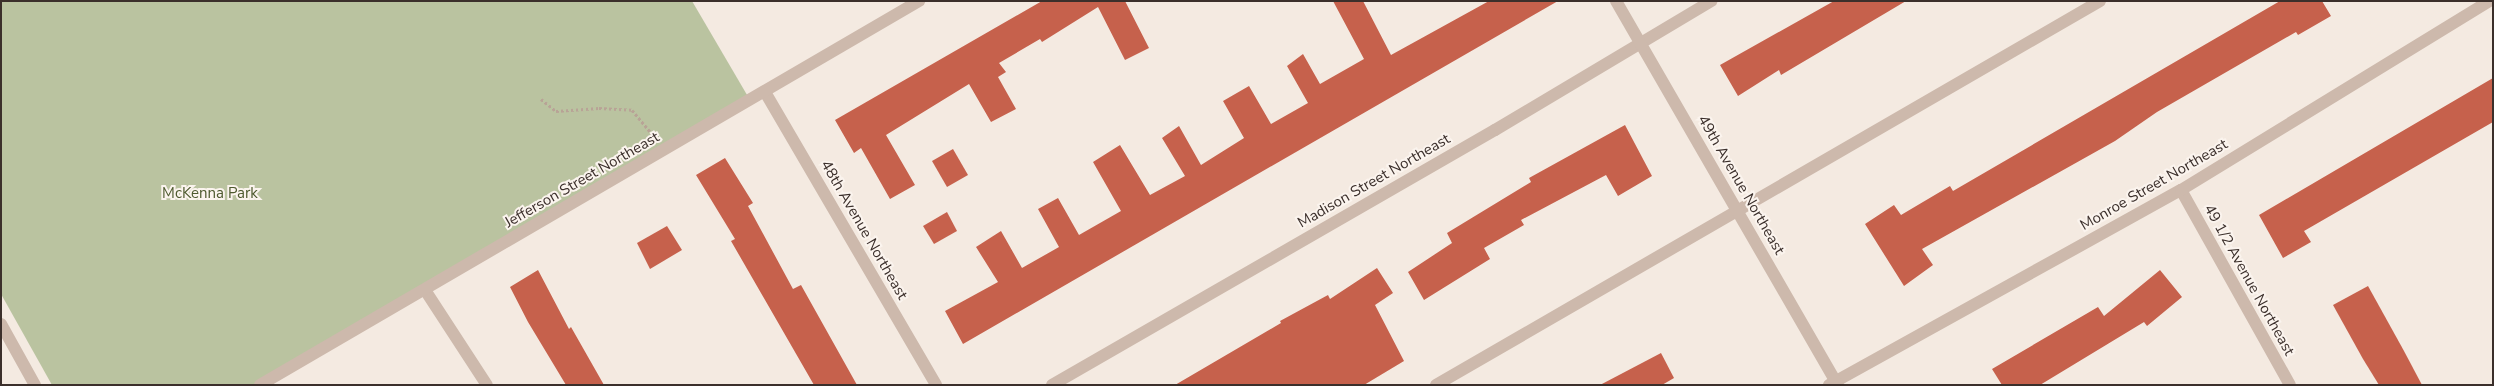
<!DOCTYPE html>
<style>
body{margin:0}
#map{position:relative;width:2494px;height:386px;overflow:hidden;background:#f4eae1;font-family:"Nunito Sans",sans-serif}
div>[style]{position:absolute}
.green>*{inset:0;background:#bac3a0}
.building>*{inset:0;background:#c6614c}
.path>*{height:3px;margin-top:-1.5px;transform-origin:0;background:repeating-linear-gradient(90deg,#b8a396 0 2.5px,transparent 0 5px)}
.service>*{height:12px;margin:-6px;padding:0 6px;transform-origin:6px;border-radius:6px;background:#cdb9ac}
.minor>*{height:12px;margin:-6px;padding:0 6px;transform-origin:6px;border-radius:6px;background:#cdb9ac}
.tertiary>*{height:12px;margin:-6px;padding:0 6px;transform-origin:6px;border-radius:6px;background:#cdb9ac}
span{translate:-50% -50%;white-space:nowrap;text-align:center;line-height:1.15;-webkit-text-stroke:4px #fbf4ee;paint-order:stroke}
.street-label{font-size:15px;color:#3b2f2b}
.park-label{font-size:15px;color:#4d592e}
.frame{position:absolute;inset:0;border:2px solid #3b2f2b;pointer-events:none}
</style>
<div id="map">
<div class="green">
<div style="clip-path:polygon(1px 1px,692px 1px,750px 100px,268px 385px,52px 385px,1px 294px)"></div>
</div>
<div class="building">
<div style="clip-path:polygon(1042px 1px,1125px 1px,1149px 48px,1125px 60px,1098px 7px,1042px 42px,1040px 39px,999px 63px,1006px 72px,998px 77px,1016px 109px,991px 122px,969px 84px,886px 135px,915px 185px,890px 199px,861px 148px,854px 153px,835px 120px)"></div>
<div style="clip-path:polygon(1333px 1px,1363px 1px,1391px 55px,1489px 1px,1558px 1px,963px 344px,945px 311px,998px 282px,976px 247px,1001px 231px,1022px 268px,1059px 247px,1038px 209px,1058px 198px,1079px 235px,1121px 211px,1093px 162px,1120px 145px,1150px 195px,1185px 176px,1162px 138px,1179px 126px,1201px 165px,1244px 138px,1223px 101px,1249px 86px,1271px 124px,1308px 103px,1287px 66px,1303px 54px,1320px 84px,1364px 59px)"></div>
<div style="clip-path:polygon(1834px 1px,1906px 1px,1781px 75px,1779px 70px,1738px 96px,1720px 65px)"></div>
<div style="clip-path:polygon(2280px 1px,2322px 1px,2331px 16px,2298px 35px,2296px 32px,2157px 112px,2115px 141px,1922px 249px,1933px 265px,1904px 286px,1865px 224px,1894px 205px,1901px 215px,1950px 186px,1953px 191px)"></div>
<div style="clip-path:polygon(2493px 78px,2493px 122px,2304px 231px,2311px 242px,2283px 258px,2259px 215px)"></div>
<div style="clip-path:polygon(1625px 125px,1652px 176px,1618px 196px,1606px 175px,1521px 220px,1524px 225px,1484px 248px,1490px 259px,1424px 300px,1408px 272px,1452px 243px,1447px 233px,1531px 182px,1529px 178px)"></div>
<div style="clip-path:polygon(953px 149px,968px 175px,947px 187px,932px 161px)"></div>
<div style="clip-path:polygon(725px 158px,753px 203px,748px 206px,793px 289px,801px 285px,857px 385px,814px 385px,731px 241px,735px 239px,696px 175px)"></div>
<div style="clip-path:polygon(947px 212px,957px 231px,934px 244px,923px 226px)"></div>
<div style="clip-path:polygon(667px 226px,682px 250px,650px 269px,637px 243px)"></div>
<div style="clip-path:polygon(1377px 268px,1393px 293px,1375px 305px,1404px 361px,1364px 385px,1175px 385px,1281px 323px,1280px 321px,1328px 295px,1330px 299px)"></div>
<div style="clip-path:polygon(538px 270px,569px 329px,571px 327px,604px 385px,566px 385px,528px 322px,510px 287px)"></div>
<div style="clip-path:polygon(2160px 270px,2182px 297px,2147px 326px,2144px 322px,2040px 385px,2002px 385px,1992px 369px,2098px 307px,2104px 316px)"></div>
<div style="clip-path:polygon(2368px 286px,2404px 351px,2422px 385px,2379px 385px,2363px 359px,2333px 305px)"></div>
<div style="clip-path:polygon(1661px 353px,1674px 378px,1662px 385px,1600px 385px)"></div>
</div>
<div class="path">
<div style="left:541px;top:99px;width:19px;rotate:39deg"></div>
<div style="left:556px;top:111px;width:43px;rotate:-4deg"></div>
<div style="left:599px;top:108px;width:33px;rotate:3deg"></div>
<div style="left:632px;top:110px;width:31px;rotate:50deg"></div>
</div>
<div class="service">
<div style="left:1436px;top:385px;width:767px;rotate:-30.04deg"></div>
</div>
<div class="minor">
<div style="left:765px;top:92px;width:339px;rotate:59.7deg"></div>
<div style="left:2181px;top:190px;width:223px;rotate:60.8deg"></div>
<div style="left:425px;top:290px;width:113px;rotate:56.9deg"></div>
<div style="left:1px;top:324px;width:70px;rotate:60.9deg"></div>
<div style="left:1052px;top:385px;width:511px;rotate:-29.93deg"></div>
<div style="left:1495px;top:130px;width:252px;rotate:-30.8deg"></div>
<div style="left:1829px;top:385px;width:402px;rotate:-29deg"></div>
<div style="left:2181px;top:190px;width:361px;rotate:-31.5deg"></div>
</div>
<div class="tertiary">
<div style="left:1616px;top:1px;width:444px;rotate:60deg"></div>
<div style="left:260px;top:385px;width:763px;rotate:-30.23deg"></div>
</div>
<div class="street-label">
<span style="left:582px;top:180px;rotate:-30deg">Jefferson Street Northeast</span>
<span style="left:1374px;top:181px;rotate:-30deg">Madison Street Northeast</span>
<span style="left:1741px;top:185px;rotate:60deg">49th Avenue Northeast</span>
<span style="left:2154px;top:185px;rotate:-30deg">Monroe Street Northeast</span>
<span style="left:864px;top:230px;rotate:60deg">48th Avenue Northeast</span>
<span style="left:2249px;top:280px;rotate:61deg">49 1/2 Avenue Northeast</span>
</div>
<div class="park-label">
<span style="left:210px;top:194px">McKenna Park</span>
</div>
<div class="frame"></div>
</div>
